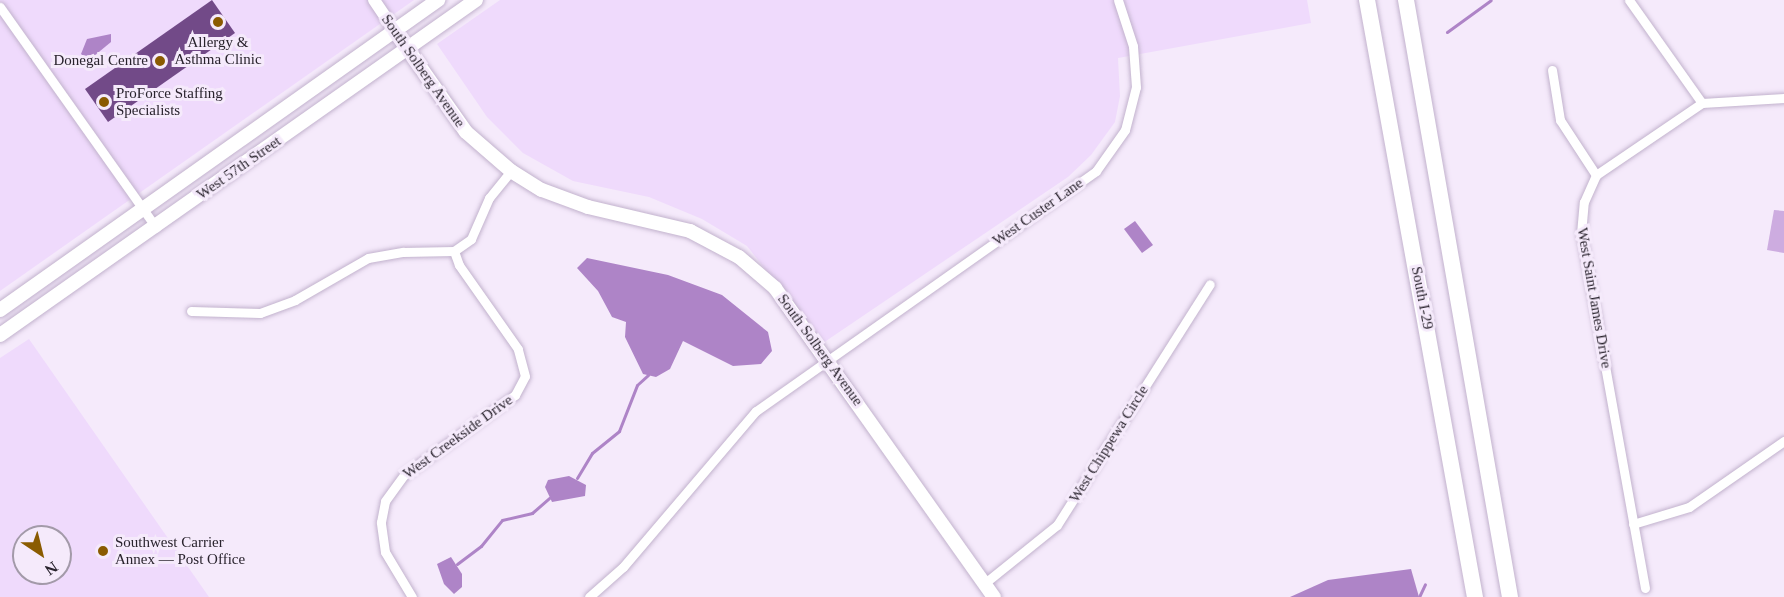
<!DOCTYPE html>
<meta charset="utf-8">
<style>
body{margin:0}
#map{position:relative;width:1784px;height:597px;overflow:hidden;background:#f5eafb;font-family:"Times New Roman",serif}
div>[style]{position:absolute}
.built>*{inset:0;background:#efdafc}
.green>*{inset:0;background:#cdace0}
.water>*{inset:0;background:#ae84c7}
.stream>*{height:3px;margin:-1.5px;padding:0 1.5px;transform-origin:1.5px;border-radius:1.5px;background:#ae84c7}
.building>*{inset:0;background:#724a88}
.roads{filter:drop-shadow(0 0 2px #c2b2cd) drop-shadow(0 0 2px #c2b2cd)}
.minor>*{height:9px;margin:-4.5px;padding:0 4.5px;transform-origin:4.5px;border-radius:4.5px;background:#fff}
.tertiary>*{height:12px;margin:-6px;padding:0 6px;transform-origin:6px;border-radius:6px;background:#fff}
.secondary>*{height:14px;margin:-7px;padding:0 7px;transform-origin:7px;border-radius:7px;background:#fff}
.motorway>*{height:16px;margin:-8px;padding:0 8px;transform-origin:8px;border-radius:8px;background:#fff}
.dots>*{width:16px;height:16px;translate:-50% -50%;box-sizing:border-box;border:3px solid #f5eafb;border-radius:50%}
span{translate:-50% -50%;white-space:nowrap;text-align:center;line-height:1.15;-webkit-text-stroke:6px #f5eafb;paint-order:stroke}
.poi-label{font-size:15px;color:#29232d}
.right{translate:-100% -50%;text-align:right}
.left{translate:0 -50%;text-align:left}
.street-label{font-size:15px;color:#29232d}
.north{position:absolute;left:12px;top:525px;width:60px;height:60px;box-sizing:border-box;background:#f5eafb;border:2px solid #a39aa9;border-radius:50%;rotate:145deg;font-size:16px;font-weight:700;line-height:24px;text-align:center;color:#29232d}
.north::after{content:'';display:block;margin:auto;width:21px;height:27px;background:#8a5b01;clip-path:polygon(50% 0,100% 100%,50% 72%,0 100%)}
</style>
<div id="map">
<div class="built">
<div style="clip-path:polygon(0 0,414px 0,0 291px)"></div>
<div style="clip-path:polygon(500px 0,1307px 0,1311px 23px,1118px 58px,1120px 96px,1115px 122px,1091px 155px,1068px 177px,823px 343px,747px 246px,702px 219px,649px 197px,573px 181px,523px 153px,487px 117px,437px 44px)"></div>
<div style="clip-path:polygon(evenodd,29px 339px,209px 597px,0 597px,0 358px,29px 339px,24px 537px,60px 537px,60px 573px,24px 573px,24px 537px)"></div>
</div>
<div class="green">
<div style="clip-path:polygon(1774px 210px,1784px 211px,1784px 253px,1767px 250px)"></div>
</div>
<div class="water">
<div style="clip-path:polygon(111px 34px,111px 42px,94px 56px,87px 59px,81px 54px,87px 39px)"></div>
<div style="clip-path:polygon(1135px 221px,1153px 245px,1142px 253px,1124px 229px)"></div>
<div style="clip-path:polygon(587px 258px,668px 275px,722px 295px,768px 332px,772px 351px,761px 364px,733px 366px,683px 341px,670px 369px,656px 377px,643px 374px,625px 337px,626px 322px,612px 317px,598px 291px,577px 268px)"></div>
<div style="clip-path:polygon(569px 476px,586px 485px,585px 496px,552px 502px,545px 487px,548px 480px)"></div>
<div style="clip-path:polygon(451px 557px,462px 574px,462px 587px,454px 594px,444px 584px,437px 564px)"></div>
<div style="clip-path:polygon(1411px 569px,1419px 597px,1290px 597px,1328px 580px)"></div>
</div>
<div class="stream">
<div style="left:1447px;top:32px;width:54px;rotate:-36deg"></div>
<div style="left:577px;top:478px;width:29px;rotate:-59deg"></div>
<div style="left:592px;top:453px;width:35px;rotate:-39deg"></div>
<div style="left:619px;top:431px;width:49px;rotate:-68.6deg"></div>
<div style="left:637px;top:385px;width:15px;rotate:-42deg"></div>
<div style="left:457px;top:564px;width:30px;rotate:-37deg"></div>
<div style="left:481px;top:546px;width:33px;rotate:-51deg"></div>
<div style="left:502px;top:520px;width:31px;rotate:-13deg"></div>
<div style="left:532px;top:513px;width:23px;rotate:-41deg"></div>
<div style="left:1419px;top:597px;width:14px;rotate:-65deg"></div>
</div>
<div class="building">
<div style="clip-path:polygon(212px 0,235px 33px,108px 122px,85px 89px)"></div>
</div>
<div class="roads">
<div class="minor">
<div style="left:1629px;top:0;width:126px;rotate:54.7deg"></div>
<div style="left:0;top:7px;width:270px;rotate:54.7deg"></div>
<div style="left:1552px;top:70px;width:51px;rotate:80.9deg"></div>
<div style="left:1560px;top:120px;width:66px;rotate:56.8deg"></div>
<div style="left:191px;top:311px;width:69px;rotate:1.7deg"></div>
<div style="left:260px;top:313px;width:37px;rotate:-20deg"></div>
<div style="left:295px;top:300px;width:84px;rotate:-29.9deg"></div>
<div style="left:368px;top:258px;width:36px;rotate:-10deg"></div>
<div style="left:403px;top:252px;width:51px;rotate:-1.1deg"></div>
<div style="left:454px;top:251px;width:21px;rotate:-35deg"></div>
<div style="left:471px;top:239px;width:45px;rotate:-66.3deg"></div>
<div style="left:489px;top:198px;width:35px;rotate:-51deg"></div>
<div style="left:1633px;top:524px;width:59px;rotate:-16.9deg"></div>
<div style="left:1689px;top:507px;width:116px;rotate:-34.8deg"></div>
<div style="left:985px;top:583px;width:92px;rotate:-38.9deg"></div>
<div style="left:1057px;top:525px;width:285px;rotate:-57.6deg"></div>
<div style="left:1645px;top:588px;width:360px;rotate:-100.2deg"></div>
<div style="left:1581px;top:234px;width:32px;rotate:-85deg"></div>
<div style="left:1584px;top:202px;width:30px;rotate:-66deg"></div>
<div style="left:1596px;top:175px;width:128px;rotate:-34.2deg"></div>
<div style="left:1702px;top:103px;width:82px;rotate:-3.5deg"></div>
<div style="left:412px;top:597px;width:52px;rotate:-121deg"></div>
<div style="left:385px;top:552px;width:30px;rotate:-98deg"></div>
<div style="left:381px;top:522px;width:21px;rotate:-79deg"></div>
<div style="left:385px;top:501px;width:32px;rotate:-54deg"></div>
<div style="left:404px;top:475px;width:137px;rotate:-35.8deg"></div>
<div style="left:515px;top:395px;width:21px;rotate:-62deg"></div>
<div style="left:525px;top:376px;width:28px;rotate:-105deg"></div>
<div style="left:518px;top:349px;width:103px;rotate:-125.1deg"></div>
<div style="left:459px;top:265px;width:15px;rotate:-110deg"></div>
<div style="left:589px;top:597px;width:45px;rotate:-41.4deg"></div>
<div style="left:623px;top:567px;width:205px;rotate:-49.6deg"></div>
<div style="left:756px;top:411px;width:416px;rotate:-35.2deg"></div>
<div style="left:1096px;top:171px;width:50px;rotate:-54.7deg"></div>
<div style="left:1125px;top:130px;width:44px;rotate:-75.7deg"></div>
<div style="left:1136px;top:87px;width:41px;rotate:-94.2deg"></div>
<div style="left:1133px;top:46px;width:48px;rotate:-108.1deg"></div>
</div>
<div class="tertiary">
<div style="left:374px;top:0;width:37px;rotate:56deg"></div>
</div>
<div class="secondary">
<div style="left:395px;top:31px;width:123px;rotate:54.9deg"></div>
<div style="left:466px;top:132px;width:60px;rotate:40.9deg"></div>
<div style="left:511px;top:171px;width:36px;rotate:32deg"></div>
<div style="left:542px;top:190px;width:49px;rotate:20.3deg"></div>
<div style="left:588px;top:207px;width:105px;rotate:13.2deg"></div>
<div style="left:690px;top:231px;width:55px;rotate:28deg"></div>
<div style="left:739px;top:257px;width:48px;rotate:40.7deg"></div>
<div style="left:775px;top:288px;width:379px;rotate:54.7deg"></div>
<div style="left:0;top:310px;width:537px;rotate:-35.29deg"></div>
<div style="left:0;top:335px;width:582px;rotate:-35.14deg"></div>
</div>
<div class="motorway">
<div style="left:1367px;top:0;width:607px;rotate:79.75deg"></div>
<div style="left:1406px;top:0;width:606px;rotate:80.12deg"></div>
</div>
</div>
<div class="dots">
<div style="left:218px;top:22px;background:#8a5b01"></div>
<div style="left:160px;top:61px;background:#8a5b01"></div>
<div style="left:104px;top:102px;background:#8a5b01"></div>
<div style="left:103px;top:551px;background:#8a5b01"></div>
</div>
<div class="poi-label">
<span style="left:218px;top:51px">Allergy &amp;<br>Asthma Clinic</span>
<span class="right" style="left:148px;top:61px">Donegal Centre</span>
<span class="left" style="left:116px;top:102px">ProForce Staffing<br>Specialists</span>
<span class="left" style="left:115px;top:551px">Southwest Carrier<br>Annex — Post Office</span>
</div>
<div class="street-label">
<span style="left:423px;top:71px;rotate:55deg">South Solberg Avenue</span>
<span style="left:239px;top:168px;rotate:-35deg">West 57th Street</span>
<span style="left:1038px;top:212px;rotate:-35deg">West Custer Lane</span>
<span style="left:1422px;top:298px;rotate:79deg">South I-29</span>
<span style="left:1594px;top:298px;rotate:80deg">West Saint James Drive</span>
<span style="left:820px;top:350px;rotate:54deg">South Solberg Avenue</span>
<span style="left:458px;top:437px;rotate:-36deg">West Creekside Drive</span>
<span style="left:1109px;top:444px;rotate:-58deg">West Chippewa Circle</span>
</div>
<div class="north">N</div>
</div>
